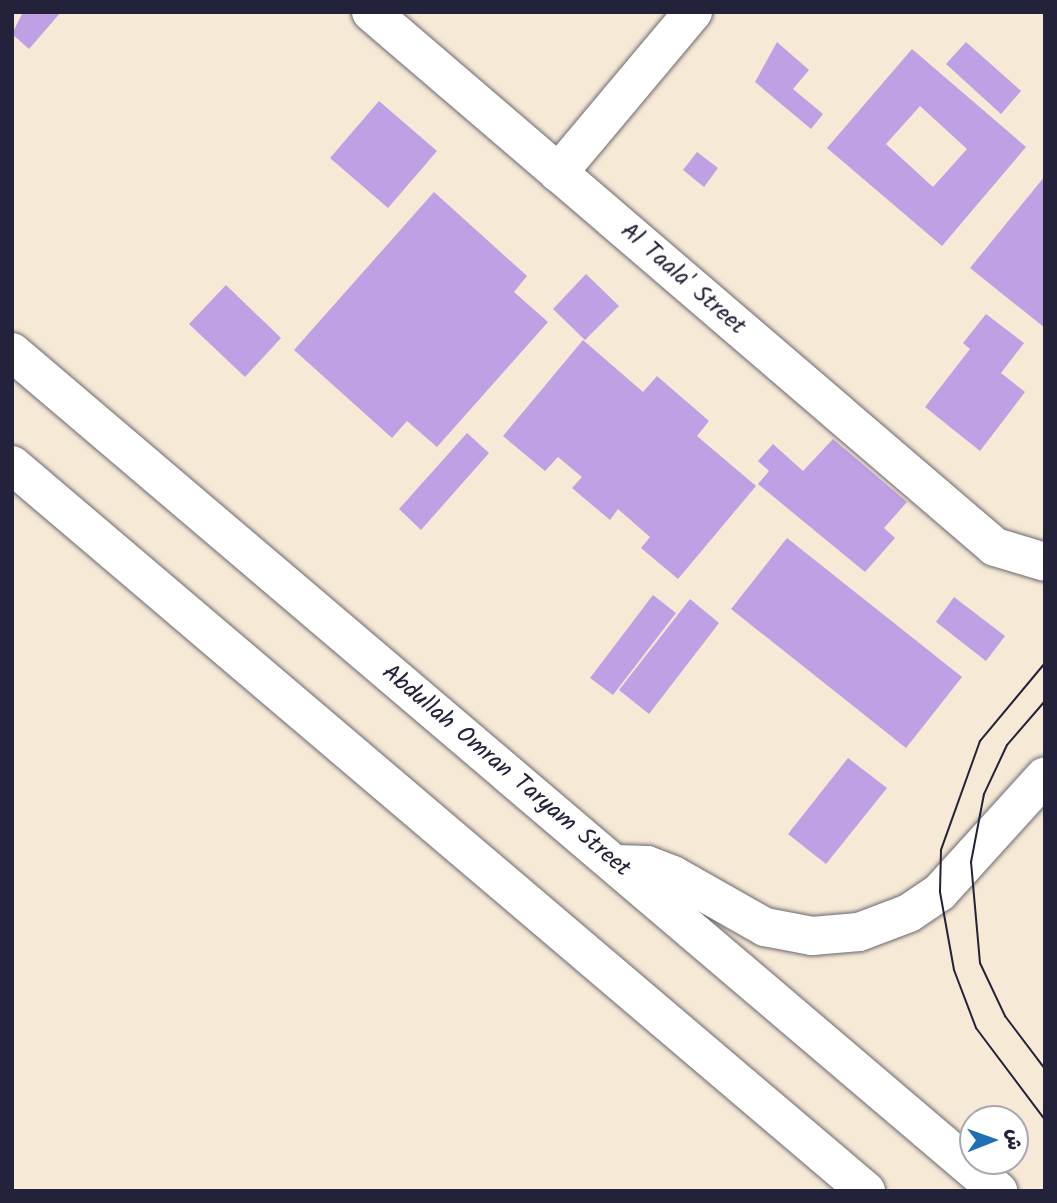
<!DOCTYPE html>
<meta charset="utf-8">
<style>
body{margin:0}
#map{position:relative;width:1057px;height:1203px;overflow:hidden;background:#f6e9d5;font-family:Kalam,"Playpen Sans Arabic",sans-serif}
div>[style]{position:absolute}
.building>*{inset:0;background:#bfa0e4}
.roads{filter:drop-shadow(0 0 2px #6c6871) drop-shadow(0 0 2px #6c6871)}
.minor>*{height:38px;margin:-19px;padding:0 19px;transform-origin:19px;border-radius:19px;background:#fff}
.tertiary>*{height:38px;margin:-19px;padding:0 19px;transform-origin:19px;border-radius:19px;background:#fff}
.tram>*{height:2px;margin:-1px;padding:0 1px;transform-origin:1px;border-radius:1px;background:#22223b}
span{translate:-50% -50%;white-space:nowrap;text-align:center;line-height:1.15;-webkit-text-stroke:5px #fff;paint-order:stroke}
.street-label{font-size:24px;color:#22223b}
.frame{position:absolute;inset:0;border:14px solid #22223b;pointer-events:none}
.north{position:absolute;left:959px;top:1105px;width:70px;height:70px;box-sizing:border-box;background:#fff;border:2px solid #a7a7b1;border-radius:50%;rotate:89deg;font-size:19px;font-weight:700;line-height:28px;text-align:center;color:#22223b}
.north::after{content:'';display:block;margin:auto;width:24px;height:32px;background:#1f6fb2;clip-path:polygon(50% 0,100% 100%,50% 72%,0 100%)}
</style>
<div id="map">
<div class="building">
<div style="clip-path:polygon(23px 12px,61px 12px,29px 49px,12px 34px)"></div>
<div style="clip-path:polygon(777px 42px,809px 70px,793px 89px,823px 114px,811px 129px,755px 82px)"></div>
<div style="clip-path:polygon(966px 42px,1021px 91px,1001px 114px,946px 64px)"></div>
<div style="clip-path:polygon(evenodd,912px 49px,1026px 147px,942px 246px,827px 148px,912px 49px,920px 106px,967px 149px,933px 187px,886px 144px,920px 106px)"></div>
<div style="clip-path:polygon(379px 101px,437px 151px,388px 208px,330px 158px)"></div>
<div style="clip-path:polygon(697px 152px,718px 168px,704px 187px,683px 170px)"></div>
<div style="clip-path:polygon(1045px 176px,1045px 328px,970px 268px)"></div>
<div style="clip-path:polygon(434px 192px,527px 276px,514px 292px,548px 322px,437px 447px,407px 421px,392px 438px,294px 350px)"></div>
<div style="clip-path:polygon(586px 274px,619px 306px,585px 340px,553px 309px)"></div>
<div style="clip-path:polygon(226px 285px,281px 338px,245px 377px,189px 324px)"></div>
<div style="clip-path:polygon(986px 314px,1024px 343px,1001px 373px,1025px 392px,980px 451px,925px 407px,970px 349px,963px 343px)"></div>
<div style="clip-path:polygon(583px 340px,643px 392px,657px 376px,709px 421px,697px 436px,756px 486px,678px 579px,641px 548px,650px 537px,618px 509px,610px 520px,572px 488px,582px 477px,558px 457px,545px 471px,503px 436px)"></div>
<div style="clip-path:polygon(467px 433px,489px 453px,421px 530px,399px 509px)"></div>
<div style="clip-path:polygon(833px 439px,907px 502px,884px 528px,895px 538px,865px 572px,758px 484px,769px 471px,758px 461px,773px 444px,803px 471px)"></div>
<div style="clip-path:polygon(787px 538px,962px 677px,906px 748px,731px 609px)"></div>
<div style="clip-path:polygon(653px 595px,676px 613px,613px 695px,590px 678px)"></div>
<div style="clip-path:polygon(954px 597px,1005px 636px,986px 661px,936px 622px)"></div>
<div style="clip-path:polygon(690px 599px,719px 623px,649px 714px,619px 690px)"></div>
<div style="clip-path:polygon(848px 758px,887px 788px,826px 864px,788px 834px)"></div>
</div>
<div class="roads">
<div class="minor">
<div style="left:371px;top:12px;width:822px;rotate:40.61deg"></div>
<div style="left:995px;top:547px;width:52px;rotate:16.7deg"></div>
<div style="left:558px;top:173px;width:210px;rotate:-50deg"></div>
<div style="left:616px;top:864px;width:31px;rotate:2deg"></div>
<div style="left:647px;top:865px;width:28px;rotate:21deg"></div>
<div style="left:673px;top:875px;width:106px;rotate:29.5deg"></div>
<div style="left:765px;top:927px;width:48px;rotate:10.8deg"></div>
<div style="left:812px;top:936px;width:47px;rotate:-4.9deg"></div>
<div style="left:859px;top:932px;width:53px;rotate:-20.8deg"></div>
<div style="left:909px;top:913px;width:37px;rotate:-34deg"></div>
<div style="left:940px;top:892px;width:156px;rotate:-47.8deg"></div>
</div>
<div class="tertiary">
<div style="left:12px;top:352px;width:1295px;rotate:40.39deg"></div>
<div style="left:12px;top:465px;width:1121px;rotate:40.37deg"></div>
</div>
</div>
<div class="tram">
<div style="left:1045px;top:663px;width:102px;rotate:129.8deg"></div>
<div style="left:980px;top:741px;width:116px;rotate:109.7deg"></div>
<div style="left:941px;top:850px;width:42px;rotate:91.4deg"></div>
<div style="left:940px;top:892px;width:79px;rotate:79.8deg"></div>
<div style="left:954px;top:970px;width:62px;rotate:69.2deg"></div>
<div style="left:976px;top:1028px;width:115px;rotate:53.1deg"></div>
<div style="left:1045px;top:701px;width:58px;rotate:130.8deg"></div>
<div style="left:1007px;top:745px;width:54px;rotate:115.1deg"></div>
<div style="left:984px;top:794px;width:69px;rotate:100.8deg"></div>
<div style="left:971px;top:862px;width:101px;rotate:84.9deg"></div>
<div style="left:980px;top:963px;width:59px;rotate:64.7deg"></div>
<div style="left:1005px;top:1016px;width:66px;rotate:53deg"></div>
</div>
<div class="street-label">
<span style="left:683px;top:279px;rotate:41deg">Al Taala' Street</span>
<span style="left:506px;top:771px;rotate:40deg">Abdullah Omran Taryam Street</span>
</div>
<div class="frame"></div>
<div class="north">ش</div>
</div>
